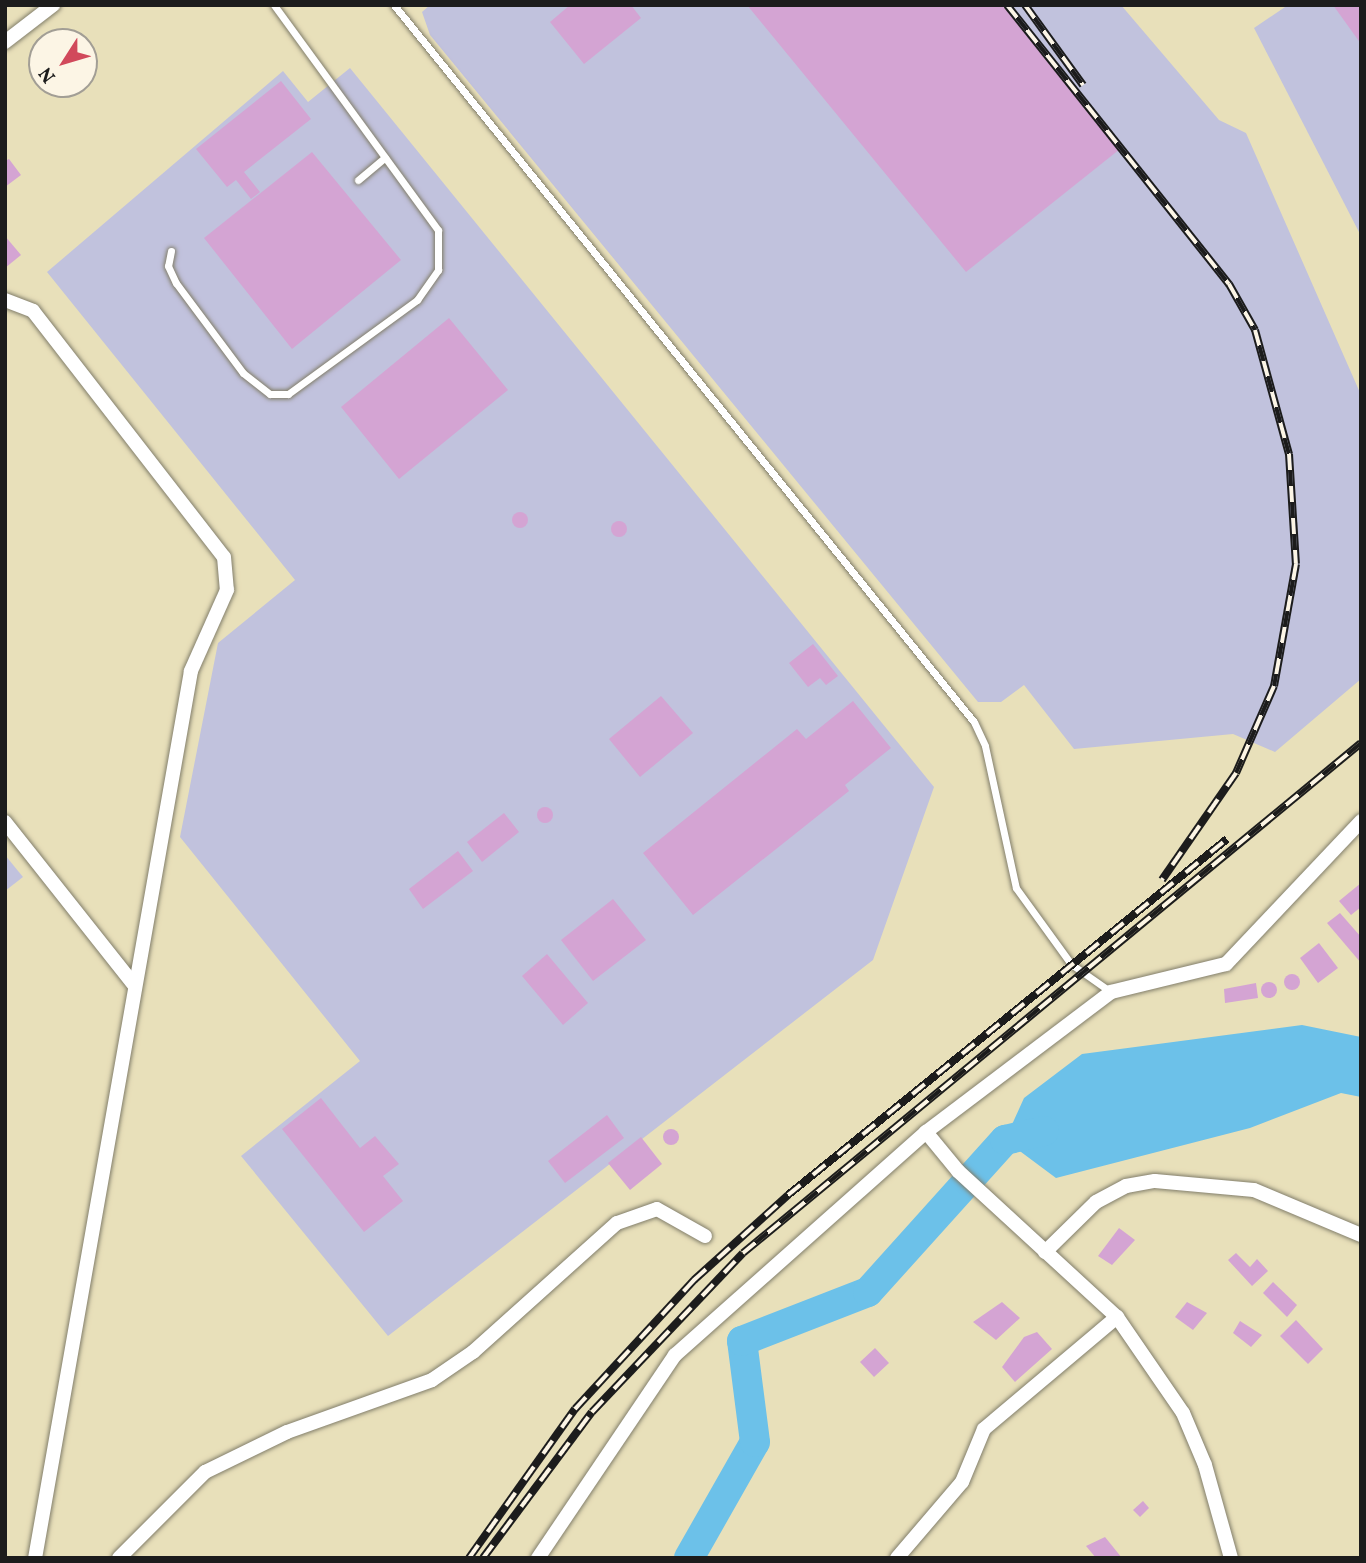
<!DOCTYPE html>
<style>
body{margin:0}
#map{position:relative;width:1366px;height:1563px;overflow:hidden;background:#e8e0ba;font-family:Vollkorn,serif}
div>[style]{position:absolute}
.industrial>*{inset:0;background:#c1c2dd}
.water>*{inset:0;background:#6cc1e9}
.river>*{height:30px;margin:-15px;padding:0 15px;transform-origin:15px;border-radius:15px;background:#6cc1e9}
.building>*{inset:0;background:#d4a4d3}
.round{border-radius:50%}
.roads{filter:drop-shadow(0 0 2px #827e6b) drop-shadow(0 0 2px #827e6b)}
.lane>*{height:7px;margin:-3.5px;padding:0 3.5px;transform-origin:3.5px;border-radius:3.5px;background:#fff}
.street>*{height:14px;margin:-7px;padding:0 7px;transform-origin:7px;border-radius:7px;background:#fff}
.rail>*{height:8px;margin-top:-4px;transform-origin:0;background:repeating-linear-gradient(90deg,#fcf5e5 0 16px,#1c1c1c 0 32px);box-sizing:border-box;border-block:2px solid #1c1c1c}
span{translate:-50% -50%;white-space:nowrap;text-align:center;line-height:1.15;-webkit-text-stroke:7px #fcf5e5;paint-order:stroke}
.frame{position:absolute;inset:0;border:7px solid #1c1c1c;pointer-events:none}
.north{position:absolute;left:28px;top:28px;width:70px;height:70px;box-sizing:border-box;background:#fcf5e5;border:2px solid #a29e95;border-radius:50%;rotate:233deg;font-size:19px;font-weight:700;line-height:28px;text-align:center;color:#1c1c1c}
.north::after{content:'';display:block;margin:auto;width:24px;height:32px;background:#d1495b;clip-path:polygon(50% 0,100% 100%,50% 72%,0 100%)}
</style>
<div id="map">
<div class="industrial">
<div style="clip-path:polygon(430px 5px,1121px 5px,1219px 120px,1246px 133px,1361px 395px,1361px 679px,1275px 752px,1233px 734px,1074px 749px,1024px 685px,1001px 702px,978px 702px,430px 35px,422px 12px)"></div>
<div style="clip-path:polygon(1288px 5px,1361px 5px,1361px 236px,1254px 28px)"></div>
<div style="clip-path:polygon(350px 68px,934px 787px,873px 960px,388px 1336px,241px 1156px,360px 1061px,180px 837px,218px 643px,295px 580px,47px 272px,283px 71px,308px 102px)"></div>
<div style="clip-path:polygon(5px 855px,23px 877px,5px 891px)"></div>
</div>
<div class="water">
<div style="clip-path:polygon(1302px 1025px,1361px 1037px,1361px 1097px,1341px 1093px,1250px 1128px,1056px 1178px,1005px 1140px,1024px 1098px,1082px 1054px)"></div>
</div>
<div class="river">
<div style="left:689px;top:1558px;width:133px;rotate:-60.4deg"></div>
<div style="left:755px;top:1442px;width:102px;rotate:-97.3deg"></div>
<div style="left:742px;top:1341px;width:135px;rotate:-21.3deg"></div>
<div style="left:868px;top:1292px;width:205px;rotate:-48deg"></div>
<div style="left:1005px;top:1140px;width:40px;rotate:-13deg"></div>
</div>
<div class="building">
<div style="clip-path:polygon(570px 5px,631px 5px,641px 18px,584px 64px,550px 22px)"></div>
<div style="clip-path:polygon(747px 5px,1003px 5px,1120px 149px,966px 272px)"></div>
<div style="clip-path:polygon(1333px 5px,1361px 5px,1361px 44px)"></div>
<div style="clip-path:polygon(281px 81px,311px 119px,244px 172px,260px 192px,251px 199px,236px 180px,227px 187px,196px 149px)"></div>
<div style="clip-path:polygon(312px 152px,401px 260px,292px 349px,204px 238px)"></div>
<div style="clip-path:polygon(9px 159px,21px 175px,5px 187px,5px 161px)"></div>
<div style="clip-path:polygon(5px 236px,21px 255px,5px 268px)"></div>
<div style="clip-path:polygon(449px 318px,508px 390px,399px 479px,341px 407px)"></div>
<div class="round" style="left:512px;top:512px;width:16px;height:16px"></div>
<div class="round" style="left:611px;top:521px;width:16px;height:16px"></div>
<div style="clip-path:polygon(813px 644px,838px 676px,826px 685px,820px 678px,808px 687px,789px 663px)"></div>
<div style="clip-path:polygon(661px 696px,693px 733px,640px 777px,609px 739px)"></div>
<div style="clip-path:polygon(853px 701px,891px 748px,845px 785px,849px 791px,693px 915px,643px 853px,797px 729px,806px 739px)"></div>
<div class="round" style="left:537px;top:807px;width:16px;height:16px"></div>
<div style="clip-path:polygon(504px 813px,519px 832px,482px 862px,467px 842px)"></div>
<div style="clip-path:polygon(458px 851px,473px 871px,423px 909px,409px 889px)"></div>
<div style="clip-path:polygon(1361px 883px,1361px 907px,1351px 915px,1339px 901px)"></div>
<div style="clip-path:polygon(613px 899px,646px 940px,593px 981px,561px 940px)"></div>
<div style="clip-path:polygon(1340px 913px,1361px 937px,1361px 963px,1327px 923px)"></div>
<div style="clip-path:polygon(1319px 943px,1338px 968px,1318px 983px,1300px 958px)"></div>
<div style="clip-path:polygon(547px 954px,588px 1003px,563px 1025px,522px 976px)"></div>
<div class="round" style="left:1284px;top:974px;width:16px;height:16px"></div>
<div class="round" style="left:1261px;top:982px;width:16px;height:16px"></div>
<div style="clip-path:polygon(1256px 983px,1258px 998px,1225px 1003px,1224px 989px)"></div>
<div style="clip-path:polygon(321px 1098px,360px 1148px,375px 1136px,399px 1164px,383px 1176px,403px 1201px,364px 1232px,282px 1129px)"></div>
<div style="clip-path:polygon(607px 1115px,624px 1138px,565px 1183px,548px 1161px)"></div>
<div class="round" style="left:663px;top:1129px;width:16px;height:16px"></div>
<div style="clip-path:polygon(641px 1137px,662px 1164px,630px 1190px,608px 1163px)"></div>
<div style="clip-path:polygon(1119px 1228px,1135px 1240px,1112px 1265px,1098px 1256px)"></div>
<div style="clip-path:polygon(1236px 1253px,1250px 1267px,1257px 1259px,1268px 1271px,1252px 1286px,1228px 1260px)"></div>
<div style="clip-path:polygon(1273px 1282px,1297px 1305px,1287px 1317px,1263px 1293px)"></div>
<div style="clip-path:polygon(1002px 1302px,1020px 1318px,996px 1340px,973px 1322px)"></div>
<div style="clip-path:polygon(1187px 1302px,1207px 1313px,1193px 1330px,1175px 1317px)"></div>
<div style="clip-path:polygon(1296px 1320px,1323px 1349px,1308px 1364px,1280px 1336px)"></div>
<div style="clip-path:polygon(1240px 1321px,1262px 1335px,1251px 1347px,1233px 1333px)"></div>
<div style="clip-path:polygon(1037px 1332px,1052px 1349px,1015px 1382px,1002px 1367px,1024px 1337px)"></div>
<div style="clip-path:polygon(875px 1348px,889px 1363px,874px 1377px,860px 1362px)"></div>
<div style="clip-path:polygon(1143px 1501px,1149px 1508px,1140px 1517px,1133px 1510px)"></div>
<div style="clip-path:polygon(1105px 1537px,1122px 1558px,1096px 1558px,1086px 1546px)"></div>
</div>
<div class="roads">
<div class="lane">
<div style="left:394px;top:5px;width:922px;rotate:51.03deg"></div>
<div style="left:974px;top:722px;width:26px;rotate:65deg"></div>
<div style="left:985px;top:746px;width:145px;rotate:77.7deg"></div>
<div style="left:1016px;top:888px;width:94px;rotate:54.1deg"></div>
<div style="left:1071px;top:964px;width:49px;rotate:35deg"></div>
<div style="left:358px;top:180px;width:35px;rotate:-40deg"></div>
<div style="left:171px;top:251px;width:15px;rotate:101deg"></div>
<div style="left:168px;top:266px;width:19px;rotate:65deg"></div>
<div style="left:176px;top:283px;width:112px;rotate:53.3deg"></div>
<div style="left:243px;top:373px;width:34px;rotate:38deg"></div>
<div style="left:270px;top:394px;width:18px"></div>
<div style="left:288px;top:394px;width:160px;rotate:-36.1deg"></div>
<div style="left:417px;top:300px;width:37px;rotate:-55deg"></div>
<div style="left:438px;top:270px;width:40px;rotate:-90deg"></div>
<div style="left:438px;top:230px;width:278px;rotate:-126.1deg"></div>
</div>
<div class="street">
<div style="left:5px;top:42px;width:61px;rotate:-37.6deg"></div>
<div style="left:5px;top:300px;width:30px;rotate:21deg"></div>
<div style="left:33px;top:311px;width:311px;rotate:52.2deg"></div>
<div style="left:224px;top:557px;width:33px;rotate:85deg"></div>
<div style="left:227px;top:590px;width:89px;rotate:114deg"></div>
<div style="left:191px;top:671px;width:901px;rotate:99.97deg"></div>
<div style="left:5px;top:822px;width:209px;rotate:51.6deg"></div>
<div style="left:926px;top:1132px;width:50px;rotate:50.6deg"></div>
<div style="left:958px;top:1171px;width:216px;rotate:42.6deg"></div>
<div style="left:1117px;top:1317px;width:116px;rotate:55.5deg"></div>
<div style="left:1183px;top:1413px;width:56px;rotate:67.1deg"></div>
<div style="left:1205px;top:1465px;width:97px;rotate:74.4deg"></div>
<div style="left:1045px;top:1252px;width:71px;rotate:-44.4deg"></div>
<div style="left:1096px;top:1202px;width:34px;rotate:-28deg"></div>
<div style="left:1126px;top:1186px;width:29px;rotate:-10deg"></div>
<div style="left:1155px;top:1181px;width:99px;rotate:5.2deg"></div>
<div style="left:1254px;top:1190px;width:116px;rotate:22.8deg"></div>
<div style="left:119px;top:1558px;width:122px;rotate:-45deg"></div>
<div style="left:205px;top:1472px;width:91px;rotate:-26deg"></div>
<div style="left:287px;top:1432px;width:154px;rotate:-19.7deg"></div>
<div style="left:432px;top:1380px;width:50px;rotate:-34.3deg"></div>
<div style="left:473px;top:1352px;width:193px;rotate:-41.9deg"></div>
<div style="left:617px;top:1223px;width:42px;rotate:-19.3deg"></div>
<div style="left:657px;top:1209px;width:55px;rotate:29.4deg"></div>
<div style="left:538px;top:1558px;width:245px;rotate:-56deg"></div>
<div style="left:675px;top:1355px;width:336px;rotate:-41.6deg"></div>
<div style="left:926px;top:1132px;width:232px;rotate:-37.1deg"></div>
<div style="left:1111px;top:992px;width:118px;rotate:-13.7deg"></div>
<div style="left:1226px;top:964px;width:197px;rotate:-46.6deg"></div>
<div style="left:897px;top:1558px;width:100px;rotate:-49.5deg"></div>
<div style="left:962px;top:1482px;width:57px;rotate:-67.5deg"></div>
<div style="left:984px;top:1429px;width:174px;rotate:-40.1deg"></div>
</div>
</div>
<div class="rail">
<div style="left:1007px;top:5px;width:357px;rotate:51.5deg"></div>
<div style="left:1229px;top:284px;width:53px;rotate:60.5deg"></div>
<div style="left:1255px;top:330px;width:129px;rotate:74.7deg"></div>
<div style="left:1289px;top:454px;width:110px;rotate:86.4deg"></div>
<div style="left:1296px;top:564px;width:124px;rotate:100.2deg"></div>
<div style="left:1274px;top:686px;width:95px;rotate:113.6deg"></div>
<div style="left:1236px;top:773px;width:130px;rotate:124.7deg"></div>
<div style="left:1025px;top:5px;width:99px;rotate:54.1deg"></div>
<div style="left:469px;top:1558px;width:183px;rotate:-54.6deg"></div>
<div style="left:575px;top:1409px;width:176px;rotate:-47.3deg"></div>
<div style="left:694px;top:1280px;width:127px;rotate:-42.1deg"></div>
<div style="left:788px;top:1195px;width:565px;rotate:-39.04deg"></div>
<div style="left:483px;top:1558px;width:182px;rotate:-53.3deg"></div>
<div style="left:592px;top:1412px;width:219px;rotate:-46.5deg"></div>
<div style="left:743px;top:1253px;width:801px;rotate:-39.53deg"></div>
</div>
<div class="frame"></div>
<div class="north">N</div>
</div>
